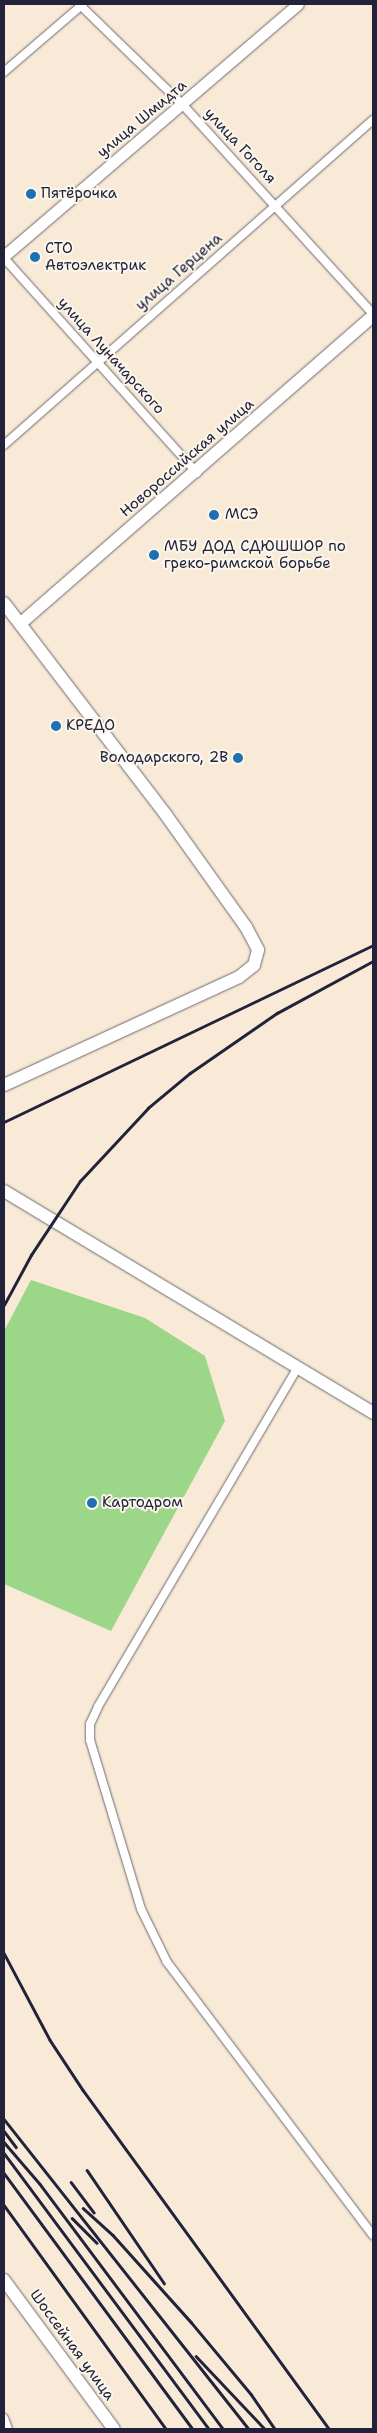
<!DOCTYPE html>
<meta charset="utf-8">
<style>
body{margin:0}
#map{position:relative;width:377px;height:2433px;overflow:hidden;background:#f8ead7;font-family:"Shantell Sans",sans-serif}
div>[style]{position:absolute}
.green>*{inset:0;background:#9cd689}
.roads{filter:drop-shadow(0 0 1px #6d6872) drop-shadow(0 0 1px #6d6872)}
.street>*{height:8px;margin:-4px;padding:0 4px;transform-origin:4px;border-radius:4px;background:#fff}
.secondary>*{height:11px;margin:-5.5px;padding:0 5.5px;transform-origin:5.5px;border-radius:5.5px;background:#fff}
.primary>*{height:12px;margin:-6px;padding:0 6px;transform-origin:6px;border-radius:6px;background:#fff}
.rail>*{height:2.5px;margin:-1.25px;padding:0 1.25px;transform-origin:1.25px;border-radius:1.25px;background:#22223b}
.dots>*{width:14px;height:14px;translate:-50% -50%;box-sizing:border-box;border:2px solid #fbf7ec;border-radius:50%}
span{translate:-50% -50%;white-space:nowrap;text-align:center;line-height:1.15;-webkit-text-stroke:4px #fbf7ec;paint-order:stroke}
.street-label{font-size:15px;color:#22223b}
.poi-label{font-size:15px;color:#22223b}
.left{translate:0 -50%;text-align:left}
.right{translate:-100% -50%;text-align:right}
.frame{position:absolute;inset:0;border:5px solid #22223b;pointer-events:none}
</style>
<div id="map">
<div class="green">
<div style="clip-path:polygon(31px 1280px,145px 1318px,205px 1356px,225px 1421px,111px 1631px,4px 1584px,4px 1331px)"></div>
</div>
<div class="roads">
<div class="street">
<div style="left:79px;top:4px;width:144px;rotate:44.2deg"></div>
<div style="left:182px;top:104px;width:284px;rotate:47.7deg"></div>
<div style="left:4px;top:72px;width:104px;rotate:-40.7deg"></div>
<div style="left:4px;top:258px;width:289px;rotate:48.1deg"></div>
<div style="left:4px;top:445px;width:492px;rotate:-41.4deg"></div>
<div style="left:298px;top:1367px;width:394px;rotate:120.5deg"></div>
<div style="left:98px;top:1707px;width:19px;rotate:115deg"></div>
<div style="left:90px;top:1724px;width:16px;rotate:90deg"></div>
<div style="left:90px;top:1740px;width:177px;rotate:73.2deg"></div>
<div style="left:141px;top:1909px;width:59px;rotate:63.9deg"></div>
<div style="left:167px;top:1962px;width:342px;rotate:53deg"></div>
<div style="left:4px;top:2418px;width:12px;rotate:70deg"></div>
</div>
<div class="secondary">
<div style="left:4px;top:256px;width:387px;rotate:-40.6deg"></div>
</div>
<div class="primary">
<div style="left:4px;top:603px;width:267px;rotate:52.6deg"></div>
<div style="left:166px;top:815px;width:138px;rotate:54.5deg"></div>
<div style="left:246px;top:927px;width:26px;rotate:62deg"></div>
<div style="left:258px;top:950px;width:16px;rotate:105deg"></div>
<div style="left:254px;top:965px;width:19px;rotate:141deg"></div>
<div style="left:239px;top:977px;width:259px;rotate:155.3deg"></div>
<div style="left:21px;top:623px;width:467px;rotate:-41.1deg"></div>
<div style="left:4px;top:1191px;width:431px;rotate:31deg"></div>
<div style="left:4px;top:2280px;width:185px;rotate:53.6deg"></div>
</div>
</div>
<div class="rail">
<div style="left:4px;top:1122px;width:409px;rotate:-25.6deg"></div>
<div style="left:4px;top:1305px;width:57px;rotate:-61.6deg"></div>
<div style="left:31px;top:1255px;width:89px;rotate:-56.5deg"></div>
<div style="left:80px;top:1181px;width:100px;rotate:-47deg"></div>
<div style="left:148px;top:1108px;width:55px;rotate:-39.8deg"></div>
<div style="left:190px;top:1073px;width:106px;rotate:-34.6deg"></div>
<div style="left:277px;top:1013px;width:109px;rotate:-28.4deg"></div>
<div style="left:4px;top:1953px;width:98px;rotate:62.1deg"></div>
<div style="left:50px;top:2040px;width:60px;rotate:56.6deg"></div>
<div style="left:83px;top:2090px;width:419px;rotate:54deg"></div>
<div style="left:4px;top:2119px;width:395px;rotate:51.7deg"></div>
<div style="left:4px;top:2131px;width:20px;rotate:53deg"></div>
<div style="left:4px;top:2142px;width:55px;rotate:49.4deg"></div>
<div style="left:40px;top:2184px;width:306px;rotate:53.2deg"></div>
<div style="left:4px;top:2153px;width:344px;rotate:53.4deg"></div>
<div style="left:87px;top:2170px;width:137px;rotate:55.7deg"></div>
<div style="left:4px;top:2173px;width:318px;rotate:53.6deg"></div>
<div style="left:71px;top:2182px;width:38px;rotate:53deg"></div>
<div style="left:4px;top:2205px;width:276px;rotate:54.1deg"></div>
<div style="left:83px;top:2208px;width:40px;rotate:42deg"></div>
<div style="left:113px;top:2235px;width:117px;rotate:48.1deg"></div>
<div style="left:191px;top:2322px;width:94px;rotate:50.2deg"></div>
<div style="left:251px;top:2394px;width:42px;rotate:55.6deg"></div>
<div style="left:72px;top:2218px;width:35px;rotate:45deg"></div>
<div style="left:196px;top:2356px;width:100px;rotate:46.6deg"></div>
</div>
<div class="dots">
<div style="left:31px;top:194px;background:#1f6fb2"></div>
<div style="left:35px;top:257px;background:#1f6fb2"></div>
<div style="left:214px;top:515px;background:#1f6fb2"></div>
<div style="left:154px;top:555px;background:#1f6fb2"></div>
<div style="left:56px;top:726px;background:#1f6fb2"></div>
<div style="left:238px;top:758px;background:#1f6fb2"></div>
<div style="left:92px;top:1503px;background:#1f6fb2"></div>
</div>
<div class="street-label">
<span style="left:142px;top:119px;rotate:-40deg">улица Шмидта</span>
<span style="left:240px;top:146px;rotate:47deg">улица Гоголя</span>
<span style="left:179px;top:272px;rotate:-41deg">улица Герцена</span>
<span style="left:111px;top:356px;rotate:48deg">улица Луначарского</span>
<span style="left:187px;top:458px;rotate:-41deg">Новороссийская улица</span>
<span style="left:72px;top:2345px;rotate:54deg">Шоссейная улица</span>
</div>
<div class="poi-label">
<span class="left" style="left:41px;top:194px">Пятёрочка</span>
<span class="left" style="left:45px;top:257px">СТО<br>Автоэлектрик</span>
<span class="left" style="left:225px;top:515px">МСЭ</span>
<span class="left" style="left:164px;top:555px">МБУ ДОД СДЮШШОР по<br>греко-римской борьбе</span>
<span class="left" style="left:66px;top:726px">КРЕДО</span>
<span class="right" style="left:228px;top:758px">Володарского, 2В</span>
<span class="left" style="left:102px;top:1503px">Картодром</span>
</div>
<div class="frame"></div>
</div>
